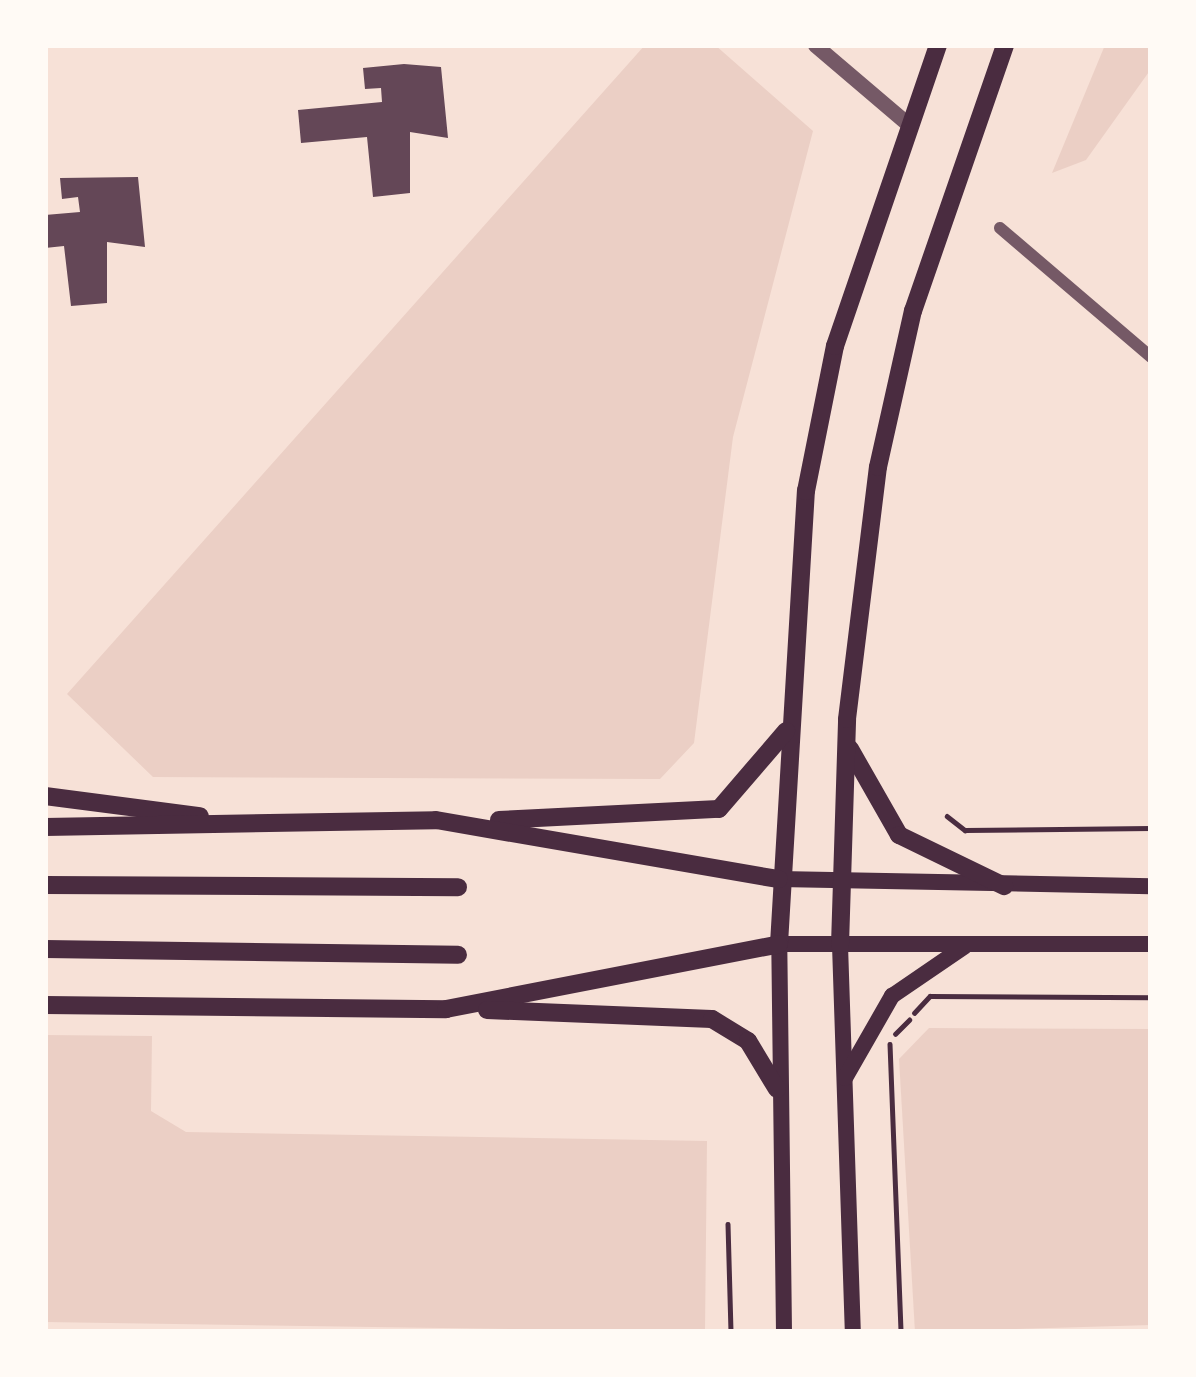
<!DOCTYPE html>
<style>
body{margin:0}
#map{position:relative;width:1196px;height:1377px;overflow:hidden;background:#f7e1d7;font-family:"IBM Plex Sans",sans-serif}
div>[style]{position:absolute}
.green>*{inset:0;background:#ebcfc5}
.building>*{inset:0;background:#644757}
.path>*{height:4.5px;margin:-2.25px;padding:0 2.25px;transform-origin:2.25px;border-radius:2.25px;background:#4a2c40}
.minor>*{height:12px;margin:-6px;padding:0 6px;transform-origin:6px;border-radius:6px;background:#755966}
.tertiary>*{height:15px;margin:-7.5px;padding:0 7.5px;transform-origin:7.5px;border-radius:7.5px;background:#755966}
.secondary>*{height:16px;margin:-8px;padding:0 8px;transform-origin:8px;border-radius:8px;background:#4a2c40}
.primary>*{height:18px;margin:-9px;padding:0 9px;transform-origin:9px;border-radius:9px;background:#4a2c40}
.trunk>*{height:18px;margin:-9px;padding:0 9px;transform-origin:9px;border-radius:9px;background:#4a2c40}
span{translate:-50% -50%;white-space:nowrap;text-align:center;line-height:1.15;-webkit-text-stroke:12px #fffaf5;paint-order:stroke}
.frame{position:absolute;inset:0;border:48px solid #fffaf5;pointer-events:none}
</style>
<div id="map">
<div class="green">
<div style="clip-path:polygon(645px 45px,715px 45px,813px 131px,733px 437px,694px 743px,660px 779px,153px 777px,67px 694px)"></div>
<div style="clip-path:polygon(1105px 45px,1151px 45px,1151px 69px,1086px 160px,1052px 173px)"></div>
<div style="clip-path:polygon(929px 1028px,1151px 1029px,1151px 1325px,915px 1332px,899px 1059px)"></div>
<div style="clip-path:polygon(45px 1035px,152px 1036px,151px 1111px,186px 1132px,707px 1141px,705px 1332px,45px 1322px)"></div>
</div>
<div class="building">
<div style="clip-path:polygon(404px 64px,441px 67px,448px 138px,410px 132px,410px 193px,373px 197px,367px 137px,301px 143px,298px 110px,382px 102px,381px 88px,365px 89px,363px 68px)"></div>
<div style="clip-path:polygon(138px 177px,145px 247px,107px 242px,107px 303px,71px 306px,64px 246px,45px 248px,45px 215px,80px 212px,78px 197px,62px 199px,60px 178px)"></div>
</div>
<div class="path">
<div style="left:947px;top:816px;width:23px;rotate:38deg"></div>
<div style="left:965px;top:830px;width:186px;rotate:-0.6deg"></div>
<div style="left:914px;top:1013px;width:23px;rotate:-47deg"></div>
<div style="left:930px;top:996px;width:221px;rotate:0.3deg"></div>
<div style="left:895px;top:1034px;width:20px;rotate:-45deg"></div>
<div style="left:890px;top:1044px;width:288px;rotate:87.8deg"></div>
<div style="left:728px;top:1224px;width:108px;rotate:88.4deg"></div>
</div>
<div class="minor">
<div style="left:1000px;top:228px;width:199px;rotate:40.5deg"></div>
</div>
<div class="tertiary">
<div style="left:815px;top:45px;width:123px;rotate:40.4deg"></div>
</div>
<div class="secondary">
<div style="left:779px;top:879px;width:372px;rotate:1.1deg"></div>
<div style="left:840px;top:945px;width:387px;rotate:88.1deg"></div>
<div style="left:845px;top:1078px;width:95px;rotate:-60.2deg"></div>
<div style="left:892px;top:996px;width:88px;rotate:-34.4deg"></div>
<div style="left:784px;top:1332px;width:388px;rotate:-90.7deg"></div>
<div style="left:779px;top:944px;width:372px"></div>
</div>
<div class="primary">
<div style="left:850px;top:749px;width:99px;rotate:60.3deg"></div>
<div style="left:899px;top:835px;width:117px;rotate:25.9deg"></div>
<div style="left:779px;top:944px;width:454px;rotate:-86.6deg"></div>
<div style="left:806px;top:491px;width:148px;rotate:-78.7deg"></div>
<div style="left:835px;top:346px;width:318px;rotate:-71.1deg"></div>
<div style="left:840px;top:945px;width:226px;rotate:-88.2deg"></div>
<div style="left:847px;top:719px;width:254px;rotate:-83deg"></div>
<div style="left:878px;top:467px;width:160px;rotate:-77.4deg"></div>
<div style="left:913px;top:311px;width:281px;rotate:-70.9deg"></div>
</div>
<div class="trunk">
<div style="left:45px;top:796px;width:156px;rotate:7.4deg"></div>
<div style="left:499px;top:820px;width:220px;rotate:-2.9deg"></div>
<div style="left:719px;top:809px;width:103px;rotate:-49.3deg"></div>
<div style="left:45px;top:827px;width:391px;rotate:-1deg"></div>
<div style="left:436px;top:820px;width:348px;rotate:9.8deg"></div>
<div style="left:45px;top:885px;width:413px;rotate:0.3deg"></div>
<div style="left:45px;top:949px;width:413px;rotate:0.8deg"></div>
<div style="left:45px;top:1005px;width:401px;rotate:0.6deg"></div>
<div style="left:446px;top:1009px;width:339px;rotate:-11deg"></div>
<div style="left:487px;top:1010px;width:225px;rotate:2.3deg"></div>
<div style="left:712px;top:1019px;width:42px;rotate:31.4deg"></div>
<div style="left:748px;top:1041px;width:56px;rotate:58.9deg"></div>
</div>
<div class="frame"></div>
</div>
